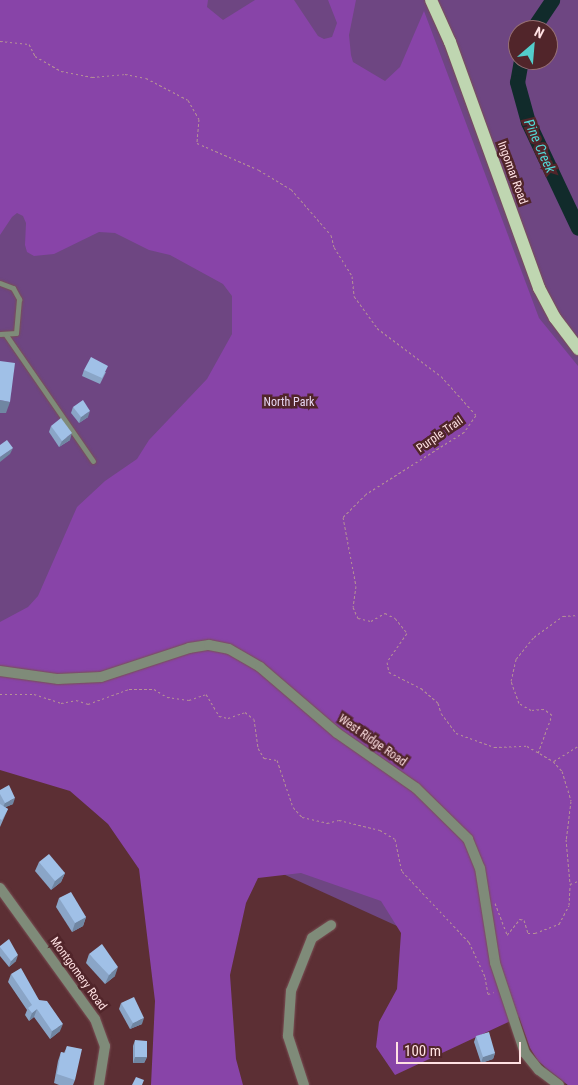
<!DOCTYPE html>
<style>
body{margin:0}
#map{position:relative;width:578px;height:1085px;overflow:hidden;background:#5c2f34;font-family:"Roboto Condensed",sans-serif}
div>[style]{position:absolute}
.green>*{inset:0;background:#6e4682}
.forest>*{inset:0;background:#8844a8}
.river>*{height:15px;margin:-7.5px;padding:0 7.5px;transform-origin:7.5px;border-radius:7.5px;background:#112b2b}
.path>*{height:1px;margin-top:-0.5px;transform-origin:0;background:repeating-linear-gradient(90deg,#b59194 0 2.5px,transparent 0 5px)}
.roads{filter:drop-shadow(0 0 1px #794f54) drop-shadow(0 0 1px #794f54)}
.service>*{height:5px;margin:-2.5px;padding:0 2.5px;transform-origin:2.5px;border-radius:2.5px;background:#7f8b79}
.minor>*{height:10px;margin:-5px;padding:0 5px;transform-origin:5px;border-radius:5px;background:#7f8b79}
.primary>*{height:12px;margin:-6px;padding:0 6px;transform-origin:6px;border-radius:6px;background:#bfd6b1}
.wall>*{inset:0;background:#8aa5c7}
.shaded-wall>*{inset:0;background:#7086a2}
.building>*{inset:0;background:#a0c0e7}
span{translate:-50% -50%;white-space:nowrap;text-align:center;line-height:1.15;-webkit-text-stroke:5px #51252a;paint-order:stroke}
.street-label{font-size:12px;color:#ffe1e3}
.park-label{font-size:12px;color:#e6d6f0}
.water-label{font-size:14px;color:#52d9d7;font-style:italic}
.north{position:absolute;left:508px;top:20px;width:50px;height:50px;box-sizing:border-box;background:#51252a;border:1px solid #977074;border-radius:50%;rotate:27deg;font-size:14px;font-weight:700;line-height:20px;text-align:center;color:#ffe1e3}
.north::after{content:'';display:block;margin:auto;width:18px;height:22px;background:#53cdcb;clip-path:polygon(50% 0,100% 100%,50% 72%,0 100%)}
.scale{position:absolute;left:396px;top:1042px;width:125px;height:22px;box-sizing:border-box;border:2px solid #ffe1e3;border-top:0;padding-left:6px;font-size:15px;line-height:18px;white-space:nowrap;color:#ffe1e3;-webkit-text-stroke:4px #51252a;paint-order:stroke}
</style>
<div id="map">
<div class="green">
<div style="clip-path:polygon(evenodd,0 0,578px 0,578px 1085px,568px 1085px,546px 1069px,531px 1048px,542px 992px,0 745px,0 0,518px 30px,548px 30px,548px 60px,518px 60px,518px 30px)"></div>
</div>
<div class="forest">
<div style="clip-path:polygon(0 0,208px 0,207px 7px,223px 20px,255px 0,294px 0,318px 36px,324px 39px,332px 37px,337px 23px,328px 0,356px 0,349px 35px,351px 55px,353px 62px,385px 81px,400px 67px,424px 11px,539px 318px,578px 366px,578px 1085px,568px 1085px,538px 1061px,530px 1048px,519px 1017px,395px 1075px,376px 1047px,379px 1022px,397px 989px,401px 933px,381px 901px,301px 873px,258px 878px,246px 903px,230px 975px,236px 1059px,243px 1085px,151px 1085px,155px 1001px,139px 869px,108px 824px,70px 791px,0 770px,0 622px,28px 607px,38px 596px,77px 507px,105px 481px,137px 459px,149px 440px,207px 379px,232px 334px,232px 296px,223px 284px,170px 255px,149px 250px,115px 233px,99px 232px,54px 254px,34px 256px,27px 252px,25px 245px,26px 223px,23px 216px,17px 213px,12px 217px,0 235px)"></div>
</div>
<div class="river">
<div style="left:532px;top:30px;width:36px;rotate:-56deg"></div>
<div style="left:521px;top:60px;width:22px;rotate:100deg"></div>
<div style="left:517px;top:82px;width:41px;rotate:74.6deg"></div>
<div style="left:528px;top:122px;width:117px;rotate:64.7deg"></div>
</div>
<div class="path">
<div style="left:0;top:41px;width:29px;rotate:6deg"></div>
<div style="left:29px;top:44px;width:13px;rotate:63deg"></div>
<div style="left:35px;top:56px;width:30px;rotate:30deg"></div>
<div style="left:61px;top:71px;width:32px;rotate:11deg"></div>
<div style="left:92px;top:77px;width:33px;rotate:-5deg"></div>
<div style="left:125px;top:74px;width:21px;rotate:11deg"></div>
<div style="left:146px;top:78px;width:47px;rotate:27.6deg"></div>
<div style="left:188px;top:100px;width:22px;rotate:60deg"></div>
<div style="left:199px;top:119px;width:24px;rotate:95deg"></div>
<div style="left:197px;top:143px;width:68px;rotate:23.5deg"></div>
<div style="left:259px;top:170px;width:37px;rotate:31deg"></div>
<div style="left:291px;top:189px;width:61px;rotate:49deg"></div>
<div style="left:331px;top:235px;width:12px;rotate:76deg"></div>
<div style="left:334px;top:247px;width:34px;rotate:58deg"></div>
<div style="left:352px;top:276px;width:20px;rotate:84deg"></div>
<div style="left:354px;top:296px;width:39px;rotate:54deg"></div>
<div style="left:377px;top:328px;width:80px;rotate:36.9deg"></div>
<div style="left:441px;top:376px;width:52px;rotate:48.1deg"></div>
<div style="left:476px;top:415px;width:21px;rotate:125deg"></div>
<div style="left:464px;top:432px;width:116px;rotate:147.7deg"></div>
<div style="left:366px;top:494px;width:33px;rotate:135deg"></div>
<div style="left:343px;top:517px;width:70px;rotate:79.3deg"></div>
<div style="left:356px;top:586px;width:21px;rotate:98deg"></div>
<div style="left:353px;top:607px;width:12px;rotate:66deg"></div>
<div style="left:358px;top:618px;width:13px;rotate:13deg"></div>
<div style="left:371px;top:621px;width:16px;rotate:-30deg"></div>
<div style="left:385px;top:613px;width:11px;rotate:27deg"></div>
<div style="left:395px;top:618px;width:19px;rotate:51deg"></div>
<div style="left:407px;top:633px;width:35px;rotate:125deg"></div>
<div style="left:387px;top:662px;width:10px;rotate:79deg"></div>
<div style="left:389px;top:672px;width:36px;rotate:27deg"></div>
<div style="left:421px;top:688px;width:23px;rotate:41deg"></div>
<div style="left:438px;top:703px;width:10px;rotate:73deg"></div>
<div style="left:441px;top:713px;width:25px;rotate:53deg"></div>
<div style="left:456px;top:733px;width:40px;rotate:20.2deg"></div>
<div style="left:494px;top:747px;width:33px;rotate:-2deg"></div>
<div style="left:527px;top:746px;width:30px;rotate:30deg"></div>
<div style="left:553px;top:761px;width:13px;rotate:48deg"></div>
<div style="left:562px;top:771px;width:31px;rotate:73deg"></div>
<div style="left:571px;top:801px;width:38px;rotate:97deg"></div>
<div style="left:566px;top:839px;width:45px;rotate:84.9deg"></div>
<div style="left:570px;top:884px;width:9px;rotate:-21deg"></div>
<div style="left:0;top:694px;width:34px"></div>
<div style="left:34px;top:694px;width:28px;rotate:18deg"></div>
<div style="left:61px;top:703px;width:15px;rotate:-11deg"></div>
<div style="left:76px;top:700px;width:13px;rotate:18deg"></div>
<div style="left:88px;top:704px;width:44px;rotate:-20.1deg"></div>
<div style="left:129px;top:689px;width:25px"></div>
<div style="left:154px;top:689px;width:15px;rotate:32deg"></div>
<div style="left:167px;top:697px;width:22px;rotate:8deg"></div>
<div style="left:189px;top:700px;width:18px;rotate:-19deg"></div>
<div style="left:206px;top:694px;width:26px;rotate:59deg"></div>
<div style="left:219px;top:716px;width:9px;rotate:13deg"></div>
<div style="left:228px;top:718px;width:18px;rotate:-19deg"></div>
<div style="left:245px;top:712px;width:11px;rotate:38deg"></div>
<div style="left:254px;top:719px;width:29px;rotate:82deg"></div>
<div style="left:258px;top:748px;width:12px;rotate:59deg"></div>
<div style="left:264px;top:758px;width:13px;rotate:9deg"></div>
<div style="left:277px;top:760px;width:50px;rotate:71.2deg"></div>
<div style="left:293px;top:807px;width:13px;rotate:48deg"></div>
<div style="left:302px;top:817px;width:26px;rotate:13deg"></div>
<div style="left:327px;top:823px;width:12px;rotate:-14deg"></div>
<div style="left:339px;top:820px;width:42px;rotate:13.7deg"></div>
<div style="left:380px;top:830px;width:17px;rotate:31deg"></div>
<div style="left:395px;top:839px;width:33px;rotate:78deg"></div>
<div style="left:402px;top:871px;width:98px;rotate:46.7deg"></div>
<div style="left:469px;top:942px;width:38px;rotate:65deg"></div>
<div style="left:485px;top:977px;width:17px;rotate:80deg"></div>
<div style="left:488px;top:994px;width:6px;rotate:-18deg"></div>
<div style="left:538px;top:753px;width:40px;rotate:-69.8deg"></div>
<div style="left:552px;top:715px;width:10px;rotate:-143deg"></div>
<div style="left:544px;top:709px;width:13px;rotate:176deg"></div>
<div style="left:531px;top:710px;width:14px;rotate:-150deg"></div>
<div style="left:519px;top:703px;width:23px;rotate:-110deg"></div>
<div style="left:511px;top:681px;width:23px;rotate:-77deg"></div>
<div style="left:516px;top:659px;width:28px;rotate:-51deg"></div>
<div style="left:534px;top:637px;width:36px;rotate:-36deg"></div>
<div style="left:563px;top:616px;width:15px;rotate:-4deg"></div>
<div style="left:554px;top:761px;width:28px;rotate:-32deg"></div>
<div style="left:495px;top:903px;width:34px;rotate:69deg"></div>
<div style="left:507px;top:935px;width:21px;rotate:-51deg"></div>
<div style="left:520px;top:919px;width:4px;rotate:14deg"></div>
<div style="left:524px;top:920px;width:14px;rotate:73deg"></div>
<div style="left:528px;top:933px;width:7px"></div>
<div style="left:535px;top:933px;width:26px;rotate:-21deg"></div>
<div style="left:559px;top:924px;width:21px;rotate:-62deg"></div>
<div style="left:569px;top:905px;width:21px;rotate:-87deg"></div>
</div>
<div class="roads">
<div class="service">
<div style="left:0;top:283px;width:14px;rotate:21deg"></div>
<div style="left:13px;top:288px;width:13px;rotate:61deg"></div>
<div style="left:19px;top:299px;width:34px;rotate:95deg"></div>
<div style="left:16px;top:333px;width:16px;rotate:176deg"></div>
<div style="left:6px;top:335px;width:153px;rotate:55.4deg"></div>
</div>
<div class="minor">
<div style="left:0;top:671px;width:59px;rotate:7.9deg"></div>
<div style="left:58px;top:679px;width:43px;rotate:-2.7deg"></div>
<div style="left:101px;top:677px;width:93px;rotate:-18.2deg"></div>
<div style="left:189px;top:648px;width:20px;rotate:-9deg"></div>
<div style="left:209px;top:645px;width:20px;rotate:11deg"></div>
<div style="left:229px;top:649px;width:36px;rotate:30deg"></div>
<div style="left:260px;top:667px;width:101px;rotate:40.6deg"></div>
<div style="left:337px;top:733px;width:96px;rotate:34.8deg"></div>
<div style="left:416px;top:788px;width:73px;rotate:44.4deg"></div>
<div style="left:468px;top:839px;width:31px;rotate:68deg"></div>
<div style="left:480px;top:868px;width:96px;rotate:81deg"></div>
<div style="left:495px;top:963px;width:95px;rotate:71.6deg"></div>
<div style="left:525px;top:1053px;width:22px;rotate:51deg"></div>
<div style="left:539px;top:1070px;width:25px;rotate:37deg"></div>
<div style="left:0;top:888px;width:162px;rotate:54.1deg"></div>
<div style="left:95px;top:1019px;width:29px;rotate:70deg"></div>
<div style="left:105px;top:1046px;width:39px;rotate:99deg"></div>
<div style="left:304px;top:1085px;width:52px;rotate:-108.1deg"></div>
<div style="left:288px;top:1036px;width:45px;rotate:-86.2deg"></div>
<div style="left:291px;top:991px;width:57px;rotate:-68.4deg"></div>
<div style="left:312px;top:938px;width:23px;rotate:-34deg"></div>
</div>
<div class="primary">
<div style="left:431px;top:0;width:46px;rotate:65.7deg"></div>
<div style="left:450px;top:42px;width:262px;rotate:70.1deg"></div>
<div style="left:539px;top:288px;width:34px;rotate:62deg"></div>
<div style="left:555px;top:318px;width:39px;rotate:53deg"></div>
</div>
</div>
<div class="wall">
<div style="clip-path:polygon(84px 370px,106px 372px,100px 384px,82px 376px)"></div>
<div style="clip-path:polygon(73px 407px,88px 417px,79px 423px,71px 413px)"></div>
<div style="clip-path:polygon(51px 426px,70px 440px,59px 447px,49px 432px)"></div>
<div style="clip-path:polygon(0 790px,13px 804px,5px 807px,8px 809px,0 827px)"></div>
<div style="clip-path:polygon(39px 862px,65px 873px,61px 882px,51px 890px,35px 871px)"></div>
<div style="clip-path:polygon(59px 898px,86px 917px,83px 926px,72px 932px,56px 907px)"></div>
<div style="clip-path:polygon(0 946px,16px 961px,9px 967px,0 956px)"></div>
<div style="clip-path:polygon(89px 954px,115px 976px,105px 984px,86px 963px)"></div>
<div style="clip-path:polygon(11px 974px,39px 1000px,60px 1031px,50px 1039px,34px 1017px,29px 1021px,25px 1015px,27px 1010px,8px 982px)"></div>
<div style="clip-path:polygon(121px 1003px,142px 1024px,130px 1029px,119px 1009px)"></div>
<div style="clip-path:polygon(476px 1036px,495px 1053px,493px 1059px,481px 1063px,474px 1042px)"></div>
<div style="clip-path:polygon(135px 1040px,147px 1057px,144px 1063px,133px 1063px,133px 1046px)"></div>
<div style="clip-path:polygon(67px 1046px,75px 1080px,73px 1085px,59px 1085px,54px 1083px,58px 1061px,61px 1052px,64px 1053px)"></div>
</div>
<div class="shaded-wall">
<div style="clip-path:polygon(0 400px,10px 402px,6px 413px,0 413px)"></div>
<div style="clip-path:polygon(90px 411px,88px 417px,79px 423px,81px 417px)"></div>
<div style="clip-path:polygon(72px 433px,70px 440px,59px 447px,62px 441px)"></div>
<div style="clip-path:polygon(13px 448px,10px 454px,0 462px,0 457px)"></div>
<div style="clip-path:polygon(15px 798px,13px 804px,2px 809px,5px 803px)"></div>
<div style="clip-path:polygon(65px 873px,61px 882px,51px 890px,55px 881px)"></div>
<div style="clip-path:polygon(86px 917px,83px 926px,72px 932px,75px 923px)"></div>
<div style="clip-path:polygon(18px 955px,16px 961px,9px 967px,11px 961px)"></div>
<div style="clip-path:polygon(118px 967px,115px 976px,105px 984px,109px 975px)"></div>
<div style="clip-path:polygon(37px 1009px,34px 1017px,29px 1021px,32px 1013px)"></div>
<div style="clip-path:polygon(144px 1018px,142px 1024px,130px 1029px,133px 1023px)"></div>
<div style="clip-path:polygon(63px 1024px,60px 1031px,50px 1039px,52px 1031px)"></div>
<div style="clip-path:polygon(495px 1053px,493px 1059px,481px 1063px,483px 1057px)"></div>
<div style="clip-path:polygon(135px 1057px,147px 1057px,144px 1063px,133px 1063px)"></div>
</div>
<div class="building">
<div style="clip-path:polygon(91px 357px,108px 366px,102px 378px,84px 370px)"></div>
<div style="clip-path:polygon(0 361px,15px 363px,10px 402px,0 400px)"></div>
<div style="clip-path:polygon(83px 400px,90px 411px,81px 417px,73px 407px)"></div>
<div style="clip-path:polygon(61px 418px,72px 433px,62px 441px,51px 426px)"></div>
<div style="clip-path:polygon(7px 440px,13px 448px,0 457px,0 445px)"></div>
<div style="clip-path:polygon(9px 785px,15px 798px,5px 803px,0 794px,0 790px)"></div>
<div style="clip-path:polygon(0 804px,8px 809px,2px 820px,0 819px)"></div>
<div style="clip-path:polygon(49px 854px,65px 873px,55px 881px,39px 862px)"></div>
<div style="clip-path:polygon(71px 892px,86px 917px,75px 923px,59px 898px)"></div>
<div style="clip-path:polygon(9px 939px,18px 955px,11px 961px,0 947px,0 946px)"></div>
<div style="clip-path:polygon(102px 944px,118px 967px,109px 975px,89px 954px)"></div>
<div style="clip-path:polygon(21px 968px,39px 1000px,47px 1001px,63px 1024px,52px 1031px,37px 1009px,32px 1013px,28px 1008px,32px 1005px,11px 974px)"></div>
<div style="clip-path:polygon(134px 997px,144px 1018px,133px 1023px,121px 1003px)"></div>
<div style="clip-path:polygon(489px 1032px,495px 1053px,483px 1057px,476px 1036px)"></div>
<div style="clip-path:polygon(135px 1040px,147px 1041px,147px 1057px,135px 1057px)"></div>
<div style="clip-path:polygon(67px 1046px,82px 1049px,75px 1080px,57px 1074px,61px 1052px,65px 1053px)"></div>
<div style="clip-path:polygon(136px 1077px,144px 1080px,142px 1085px,132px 1085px)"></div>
</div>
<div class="street-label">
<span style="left:512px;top:173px;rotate:70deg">Ingomar Road</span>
<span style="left:440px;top:435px;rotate:-35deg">Purple Trail</span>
<span style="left:372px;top:741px;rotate:35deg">West Ridge Road</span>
<span style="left:78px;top:974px;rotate:54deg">Montgomery Road</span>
</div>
<div class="park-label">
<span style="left:289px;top:403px">North Park</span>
</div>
<div class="water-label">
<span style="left:540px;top:146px;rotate:66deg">Pine Creek</span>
</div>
<div class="north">N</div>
<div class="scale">100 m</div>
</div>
